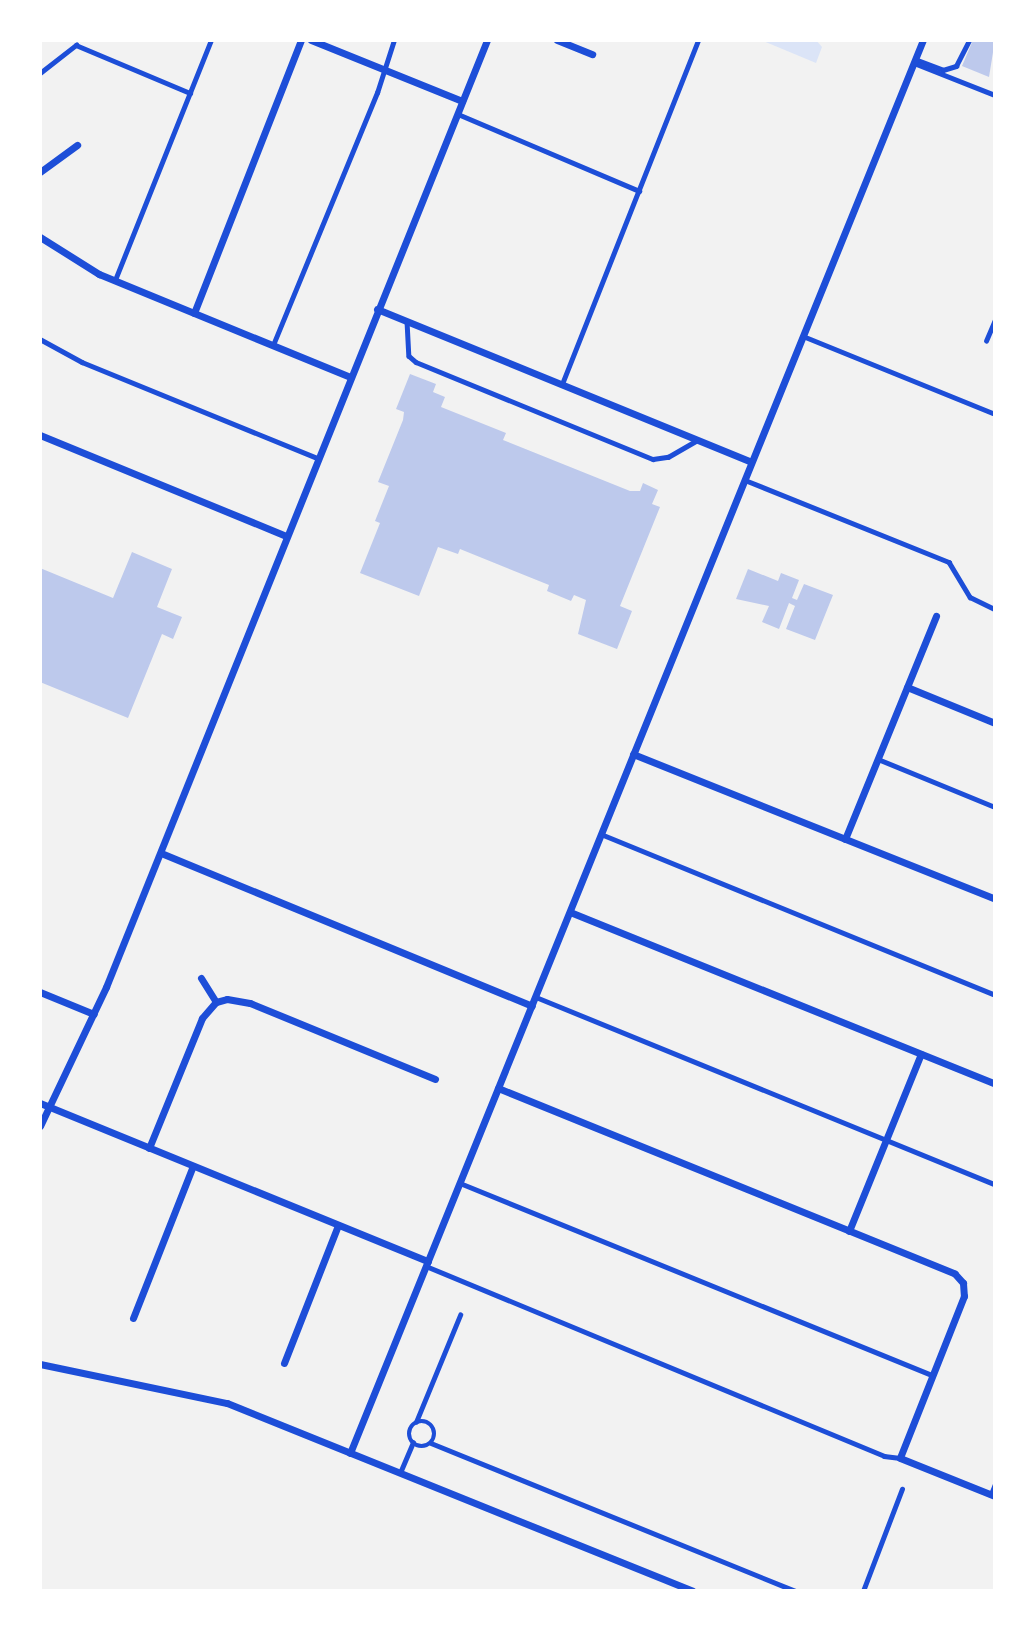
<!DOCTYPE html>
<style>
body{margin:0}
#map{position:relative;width:1035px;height:1631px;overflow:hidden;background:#f2f2f2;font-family:Inter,sans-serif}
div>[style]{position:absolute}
.green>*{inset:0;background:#dbe4f7}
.building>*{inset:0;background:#bdc9ec}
.service>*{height:4.5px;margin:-2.25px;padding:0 2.25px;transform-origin:2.25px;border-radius:2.25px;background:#1d4ed8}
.service>.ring{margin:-2.25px;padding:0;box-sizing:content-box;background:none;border:4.5px solid #1d4ed8;border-radius:50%}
.minor>*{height:7px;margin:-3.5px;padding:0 3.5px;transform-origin:3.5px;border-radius:3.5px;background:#1d4ed8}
span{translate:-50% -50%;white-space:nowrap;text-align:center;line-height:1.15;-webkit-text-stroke:5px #fff;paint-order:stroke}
.frame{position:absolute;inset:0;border:42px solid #fff;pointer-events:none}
</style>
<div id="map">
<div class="green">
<div style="clip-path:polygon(761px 40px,816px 40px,822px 47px,816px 63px)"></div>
</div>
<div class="building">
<div style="clip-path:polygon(973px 40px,995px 40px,989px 77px,962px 66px)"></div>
<div style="clip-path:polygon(410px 374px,436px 384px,433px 392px,445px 397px,441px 407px,506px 433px,503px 440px,630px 491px,640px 491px,643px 483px,658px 490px,652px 504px,660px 507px,620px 606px,632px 611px,617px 649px,578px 634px,586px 600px,574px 595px,571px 601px,547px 591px,549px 585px,460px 549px,458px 554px,438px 547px,419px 596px,360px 573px,380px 523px,375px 521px,389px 486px,378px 482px,403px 420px,404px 412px,396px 409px)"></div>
<div style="clip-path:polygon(132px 552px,172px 569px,157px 607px,182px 617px,173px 639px,162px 634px,128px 718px,40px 682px,40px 568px,113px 598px)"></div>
<div style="clip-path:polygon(748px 569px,778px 581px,781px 573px,799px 580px,792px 598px,797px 600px,804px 584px,833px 595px,815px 640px,786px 629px,795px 606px,789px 603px,779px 629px,762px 622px,769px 606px,736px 599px)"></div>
</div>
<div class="service">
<div style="left:915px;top:59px;width:30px;rotate:21deg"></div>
<div style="left:943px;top:70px;width:14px;rotate:-17deg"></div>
<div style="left:956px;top:66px;width:29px;rotate:-63deg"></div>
<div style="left:914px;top:63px;width:87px;rotate:21.6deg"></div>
<div style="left:40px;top:73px;width:46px;rotate:-37.9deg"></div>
<div style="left:76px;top:45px;width:124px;rotate:22.8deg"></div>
<div style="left:458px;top:114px;width:197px;rotate:23deg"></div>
<div style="left:115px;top:280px;width:258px;rotate:-68.2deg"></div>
<div style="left:407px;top:321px;width:35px;rotate:87deg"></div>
<div style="left:409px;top:356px;width:9px;rotate:41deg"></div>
<div style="left:416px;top:362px;width:256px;rotate:22.3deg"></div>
<div style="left:653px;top:459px;width:15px;rotate:-8deg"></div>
<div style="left:668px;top:457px;width:34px;rotate:-30deg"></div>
<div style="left:803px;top:336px;width:207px;rotate:22.1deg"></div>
<div style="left:40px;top:339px;width:48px;rotate:28.7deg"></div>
<div style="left:82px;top:362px;width:254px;rotate:22.2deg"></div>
<div style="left:986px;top:341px;width:23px;rotate:-67deg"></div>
<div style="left:273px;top:345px;width:273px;rotate:-67.6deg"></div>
<div style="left:377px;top:93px;width:56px;rotate:-72.2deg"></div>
<div style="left:562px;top:384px;width:370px;rotate:-68.4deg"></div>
<div style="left:745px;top:480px;width:220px;rotate:21.9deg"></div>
<div style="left:949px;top:562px;width:41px;rotate:59deg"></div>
<div style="left:970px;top:597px;width:28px;rotate:26deg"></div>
<div style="left:878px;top:759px;width:126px;rotate:22.3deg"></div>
<div style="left:601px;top:834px;width:426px;rotate:22.2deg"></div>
<div style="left:536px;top:997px;width:496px;rotate:22.2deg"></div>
<div style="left:460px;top:1183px;width:510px;rotate:22.14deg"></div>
<div style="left:426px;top:1266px;width:496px;rotate:22.5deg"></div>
<div style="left:884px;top:1456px;width:16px;rotate:7deg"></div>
<div class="ring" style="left:409px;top:1421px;width:21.5px;height:21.5px"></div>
<div style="left:416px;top:1422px;width:116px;rotate:-67.6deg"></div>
<div style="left:431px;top:1443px;width:394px;rotate:22.1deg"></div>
<div style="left:400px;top:1473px;width:33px;rotate:-67deg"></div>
<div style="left:991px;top:1494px;width:11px;rotate:-68deg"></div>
<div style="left:863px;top:1591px;width:109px;rotate:-69.1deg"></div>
</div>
<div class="minor">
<div style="left:311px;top:40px;width:163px;rotate:22deg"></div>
<div style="left:557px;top:40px;width:38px;rotate:22deg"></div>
<div style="left:40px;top:172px;width:46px;rotate:-36.1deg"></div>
<div style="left:40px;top:237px;width:70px;rotate:32.1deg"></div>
<div style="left:99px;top:274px;width:271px;rotate:22.3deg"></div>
<div style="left:377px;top:309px;width:404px;rotate:22.2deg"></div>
<div style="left:194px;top:313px;width:293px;rotate:-68.6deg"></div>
<div style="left:40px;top:435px;width:266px;rotate:22.3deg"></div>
<div style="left:907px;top:687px;width:95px;rotate:22.2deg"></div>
<div style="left:633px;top:754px;width:390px;rotate:21.8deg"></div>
<div style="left:845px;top:839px;width:241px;rotate:-67.8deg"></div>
<div style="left:161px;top:853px;width:401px;rotate:22.4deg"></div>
<div style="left:570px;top:912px;width:458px;rotate:22deg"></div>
<div style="left:201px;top:978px;width:28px;rotate:58deg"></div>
<div style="left:40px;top:992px;width:58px;rotate:22.2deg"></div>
<div style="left:498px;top:1088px;width:493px;rotate:22.1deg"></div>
<div style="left:955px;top:1274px;width:12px;rotate:48deg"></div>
<div style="left:963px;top:1283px;width:13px;rotate:86deg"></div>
<div style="left:964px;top:1296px;width:174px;rotate:111.6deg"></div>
<div style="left:900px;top:1458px;width:102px;rotate:21.8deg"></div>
<div style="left:40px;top:1103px;width:419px;rotate:22.2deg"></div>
<div style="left:40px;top:1126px;width:154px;rotate:-64.6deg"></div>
<div style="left:106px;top:987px;width:1021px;rotate:-68.08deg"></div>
<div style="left:149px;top:1148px;width:140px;rotate:-67.8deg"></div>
<div style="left:202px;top:1018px;width:21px;rotate:-49deg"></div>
<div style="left:216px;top:1002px;width:11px;rotate:-15deg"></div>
<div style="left:227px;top:999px;width:23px;rotate:10deg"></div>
<div style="left:250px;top:1003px;width:200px;rotate:22.3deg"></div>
<div style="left:849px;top:1231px;width:191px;rotate:-67.9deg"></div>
<div style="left:133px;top:1318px;width:163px;rotate:-68.5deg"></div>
<div style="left:284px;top:1363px;width:148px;rotate:-68.6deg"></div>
<div style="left:40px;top:1364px;width:191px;rotate:11.8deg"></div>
<div style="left:227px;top:1403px;width:502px;rotate:21.97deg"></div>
<div style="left:350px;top:1453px;width:1525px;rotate:-67.93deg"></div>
</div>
<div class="frame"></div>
</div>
